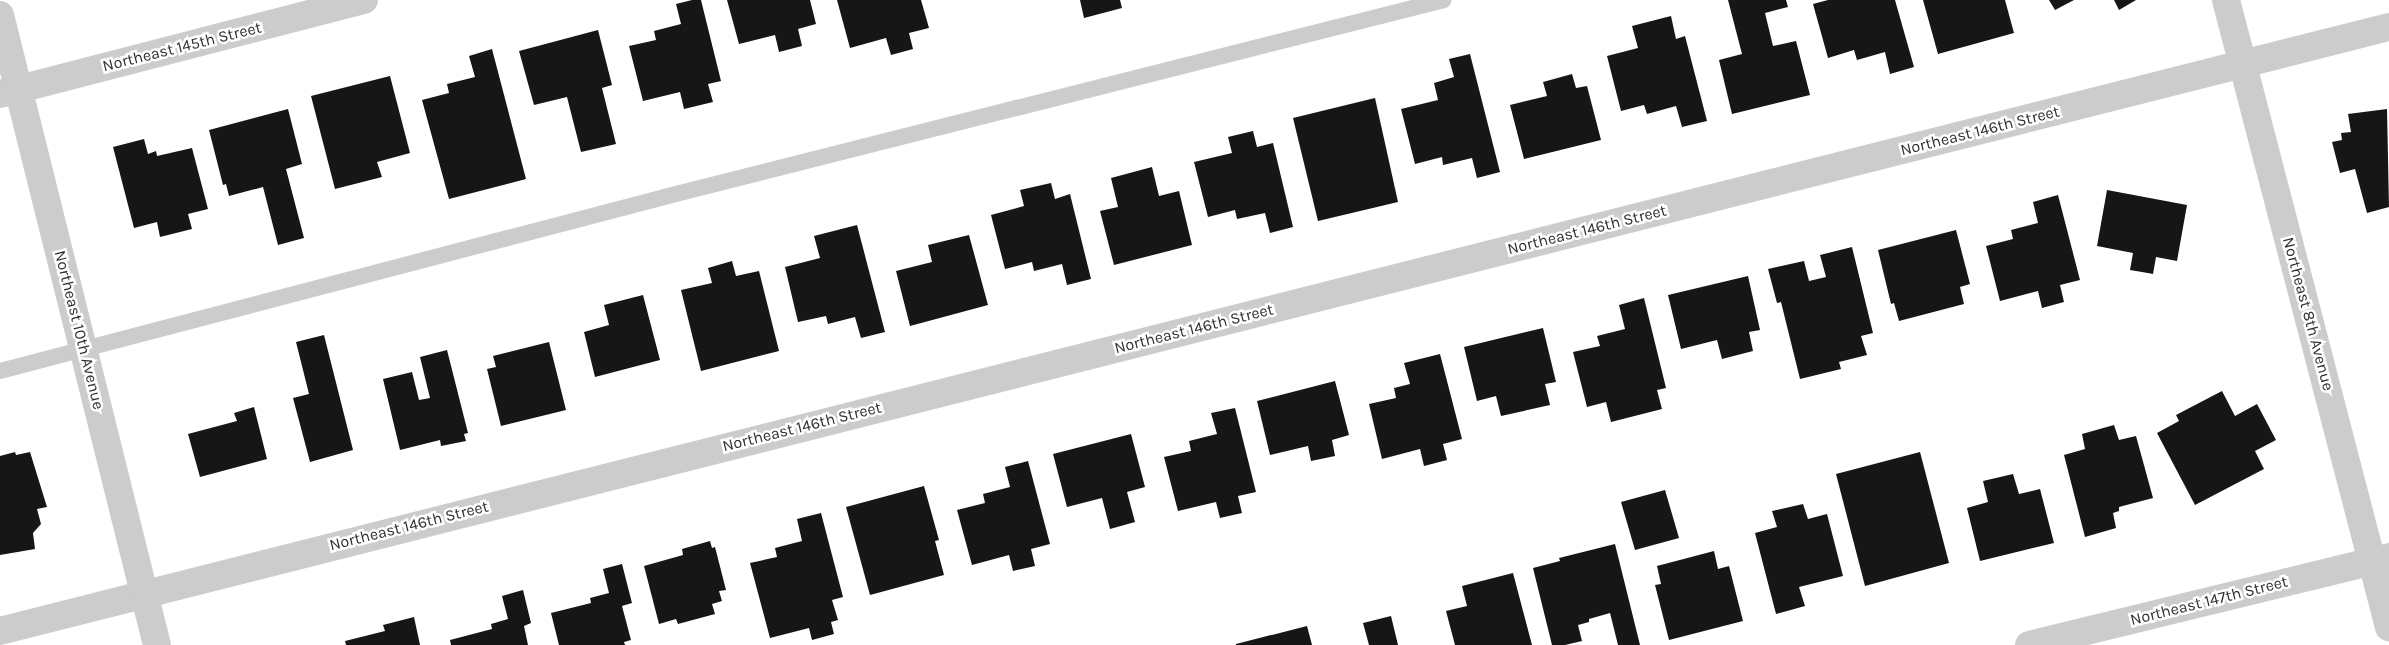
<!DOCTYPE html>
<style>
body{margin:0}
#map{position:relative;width:2389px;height:645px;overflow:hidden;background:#fff;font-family:Karla,sans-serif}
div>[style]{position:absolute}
.building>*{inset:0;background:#161616}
.service>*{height:16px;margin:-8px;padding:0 8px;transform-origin:8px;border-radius:8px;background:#ccc}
.minor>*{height:28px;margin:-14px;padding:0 14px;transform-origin:14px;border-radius:14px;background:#ccc}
.tertiary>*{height:28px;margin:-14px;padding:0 14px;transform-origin:14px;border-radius:14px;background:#ccc}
span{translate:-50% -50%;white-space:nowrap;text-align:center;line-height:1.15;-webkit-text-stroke:5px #fff;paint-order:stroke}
.street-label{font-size:16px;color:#2f2f2f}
</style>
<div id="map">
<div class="building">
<div style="clip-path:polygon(692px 0,701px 0,721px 81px,708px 84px,713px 102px,684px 109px,680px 92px,643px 101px,629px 46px,656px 40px,654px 31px,681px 24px,676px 4px)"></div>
<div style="clip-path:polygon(727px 0,810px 0,816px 24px,798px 29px,802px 46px,779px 52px,775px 35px,739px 44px)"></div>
<div style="clip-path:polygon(837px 0,921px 0,929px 28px,909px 33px,913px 49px,891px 55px,886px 38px,850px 48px)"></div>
<div style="clip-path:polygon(1080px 0,1120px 0,1122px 8px,1084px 18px)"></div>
<div style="clip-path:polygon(1728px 0,1786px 0,1788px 7px,1765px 13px,1773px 46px,1796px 41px,1810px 95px,1732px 114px,1719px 60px,1742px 54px)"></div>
<div style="clip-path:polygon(1828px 0,1895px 0,1914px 67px,1890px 74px,1885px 52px,1857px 60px,1854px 50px,1828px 58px,1813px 4px)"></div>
<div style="clip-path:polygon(1923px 0,2005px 0,2014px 33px,1938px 54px)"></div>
<div style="clip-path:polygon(2049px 0,2074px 0,2055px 10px)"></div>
<div style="clip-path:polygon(2114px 0,2136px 0,2119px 10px)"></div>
<div style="clip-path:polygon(1671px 16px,1676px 39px,1685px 36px,1707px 121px,1682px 127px,1676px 106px,1647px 114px,1644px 105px,1621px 111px,1607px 56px,1638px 48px,1632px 26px)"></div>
<div style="clip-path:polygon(598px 30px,612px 85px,602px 88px,616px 144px,581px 152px,567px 97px,534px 105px,519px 51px)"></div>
<div style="clip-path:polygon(492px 49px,526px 179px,449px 199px,422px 100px,449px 93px,447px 84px,475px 77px,469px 56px)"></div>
<div style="clip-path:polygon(1470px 54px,1500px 172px,1477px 178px,1472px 158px,1443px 165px,1442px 157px,1415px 164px,1401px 109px,1438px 100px,1434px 83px,1454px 77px,1449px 59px)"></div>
<div style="clip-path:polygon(1572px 74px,1576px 88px,1587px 86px,1601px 140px,1524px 159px,1510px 105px,1547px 96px,1543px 82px)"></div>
<div style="clip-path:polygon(390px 76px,410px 153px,377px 162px,382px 177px,335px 189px,311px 96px)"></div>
<div style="clip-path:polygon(1375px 98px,1398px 202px,1318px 221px,1293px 118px)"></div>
<div style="clip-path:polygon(288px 109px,302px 164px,286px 169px,304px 238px,278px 245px,263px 187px,229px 196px,226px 184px,223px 185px,209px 130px)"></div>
<div style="clip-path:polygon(2387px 109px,2389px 207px,2367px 213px,2355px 169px,2340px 173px,2332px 142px,2342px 140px,2341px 133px,2351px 132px,2348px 114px)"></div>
<div style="clip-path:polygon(1253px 131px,1257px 147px,1273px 143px,1293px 227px,1270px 233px,1265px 213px,1237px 219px,1235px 210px,1208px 217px,1194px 162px,1232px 153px,1228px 137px)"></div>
<div style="clip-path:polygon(144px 139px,148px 154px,156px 151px,157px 156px,192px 148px,208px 209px,188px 214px,192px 229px,160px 237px,157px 222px,134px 228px,113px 147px)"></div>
<div style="clip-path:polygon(1152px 167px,1159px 196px,1179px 191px,1192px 245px,1114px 265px,1100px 211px,1118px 207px,1111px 178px)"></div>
<div style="clip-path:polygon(1051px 183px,1055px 199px,1070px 194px,1091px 279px,1067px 285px,1062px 264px,1034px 271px,1032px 262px,1005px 269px,991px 215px,1024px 206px,1020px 190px)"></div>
<div style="clip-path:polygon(2107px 190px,2187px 205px,2177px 261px,2156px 257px,2153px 274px,2142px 272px,2130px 270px,2133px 253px,2097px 246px)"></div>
<div style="clip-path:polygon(2058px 195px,2080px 280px,2060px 285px,2064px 302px,2042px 308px,2038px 291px,2000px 301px,1986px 246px,2013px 239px,2011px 230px,2038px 223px,2033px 202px)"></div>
<div style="clip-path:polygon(857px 225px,885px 332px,861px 338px,855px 317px,828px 324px,826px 316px,798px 322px,785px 267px,820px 258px,814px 236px)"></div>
<div style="clip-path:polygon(1956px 230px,1970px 284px,1960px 287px,1964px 304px,1899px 321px,1894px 303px,1891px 304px,1878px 250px)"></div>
<div style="clip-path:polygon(969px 235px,988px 305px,910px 326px,896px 271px,932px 262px,928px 245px)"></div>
<div style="clip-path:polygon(1852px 247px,1873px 333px,1861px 336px,1867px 355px,1839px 362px,1841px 369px,1800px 379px,1781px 302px,1777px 303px,1768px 269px,1804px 261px,1809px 281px,1826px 277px,1820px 255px)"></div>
<div style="clip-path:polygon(732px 261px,736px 276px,759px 271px,779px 351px,701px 371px,681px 290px,712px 283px,708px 268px)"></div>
<div style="clip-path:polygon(1748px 276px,1760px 330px,1749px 332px,1753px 351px,1722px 359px,1717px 340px,1681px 349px,1668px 295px)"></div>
<div style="clip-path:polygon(643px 295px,660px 360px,595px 377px,584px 332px,609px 325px,604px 305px)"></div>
<div style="clip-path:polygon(1644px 298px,1666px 388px,1657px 390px,1662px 409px,1611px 422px,1606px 402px,1587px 407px,1573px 352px,1600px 346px,1597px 336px,1625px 329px,1619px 305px)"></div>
<div style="clip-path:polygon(1543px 328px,1556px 382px,1545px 384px,1550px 405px,1501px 416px,1496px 396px,1477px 401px,1464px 347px)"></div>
<div style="clip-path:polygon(324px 335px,353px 450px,310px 462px,293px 398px,309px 394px,296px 342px)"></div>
<div style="clip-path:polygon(549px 342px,566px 410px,501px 426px,487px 369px,496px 367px,493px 356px)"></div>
<div style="clip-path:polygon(447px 350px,468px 433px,464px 434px,466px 441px,441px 446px,440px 440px,400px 450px,383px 379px,412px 372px,419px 400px,430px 398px,420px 357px)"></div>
<div style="clip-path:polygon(1440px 354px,1462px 439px,1443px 444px,1447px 460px,1424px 466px,1420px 449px,1382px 459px,1369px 404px,1396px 398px,1394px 388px,1410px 384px,1404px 363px)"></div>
<div style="clip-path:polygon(1335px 381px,1349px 435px,1332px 440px,1335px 456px,1311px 461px,1308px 446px,1270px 455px,1257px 401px)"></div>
<div style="clip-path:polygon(2222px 391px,2235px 416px,2257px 404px,2276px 440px,2255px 451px,2264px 469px,2195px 505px,2157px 433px,2179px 421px,2176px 415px)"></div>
<div style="clip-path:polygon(254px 407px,267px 459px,200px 477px,188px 434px,237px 421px,234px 413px)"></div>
<div style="clip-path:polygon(1235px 408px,1256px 492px,1238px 496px,1242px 513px,1220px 518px,1216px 502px,1178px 511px,1164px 457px,1191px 451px,1189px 441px,1217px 434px,1211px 413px)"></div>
<div style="clip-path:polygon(2114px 425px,2119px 440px,2136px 436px,2153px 498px,2119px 507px,2119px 511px,2113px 513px,2116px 528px,2085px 537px,2064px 455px,2085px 449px,2082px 434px)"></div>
<div style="clip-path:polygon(1131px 434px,1145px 487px,1127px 492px,1135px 522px,1110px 529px,1102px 498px,1067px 507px,1053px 454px)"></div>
<div style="clip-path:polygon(15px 452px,16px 455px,30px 452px,47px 507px,37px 509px,41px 524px,33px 533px,35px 549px,0 555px,0 456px)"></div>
<div style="clip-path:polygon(1920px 452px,1949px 563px,1865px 586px,1836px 474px)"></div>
<div style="clip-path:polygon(1028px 461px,1050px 544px,1031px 549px,1035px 566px,1013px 571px,1009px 555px,972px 565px,957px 510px,985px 503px,983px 494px,1010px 487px,1005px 467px)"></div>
<div style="clip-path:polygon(2013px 474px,2019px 494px,2040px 489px,2054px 543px,1980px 561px,1967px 508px,1988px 502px,1983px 481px)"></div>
<div style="clip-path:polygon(924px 486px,939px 540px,935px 541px,944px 575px,870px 595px,846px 507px)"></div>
<div style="clip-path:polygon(1665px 490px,1679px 538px,1635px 550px,1621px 502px)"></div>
<div style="clip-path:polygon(1803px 504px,1808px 519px,1827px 514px,1843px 576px,1799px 587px,1805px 606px,1776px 614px,1755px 533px,1777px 527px,1772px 511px)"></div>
<div style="clip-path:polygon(821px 513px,843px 597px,832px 600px,838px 620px,831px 622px,834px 634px,812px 640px,809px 628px,770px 638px,750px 563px,777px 557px,775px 548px,802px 541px,797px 519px)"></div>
<div style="clip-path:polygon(710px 541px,712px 548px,715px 547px,726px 590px,719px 591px,722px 601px,712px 604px,715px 614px,678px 624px,676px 619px,659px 624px,644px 566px,683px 555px,682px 549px)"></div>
<div style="clip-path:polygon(1615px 544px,1640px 645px,1618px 645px,1610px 613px,1589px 619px,1589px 622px,1578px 625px,1582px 641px,1565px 645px,1552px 645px,1533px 568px,1560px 561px,1559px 558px)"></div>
<div style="clip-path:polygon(1714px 551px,1718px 569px,1729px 566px,1743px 621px,1669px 640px,1655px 585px,1661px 584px,1657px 566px)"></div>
<div style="clip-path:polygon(622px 564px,632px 603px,622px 606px,631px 640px,624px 642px,625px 645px,559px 645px,551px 613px,591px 603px,590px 598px,609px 593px,603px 569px)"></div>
<div style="clip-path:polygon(1513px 573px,1532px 645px,1455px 645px,1446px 611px,1467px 606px,1462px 586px)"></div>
<div style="clip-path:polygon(523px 590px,531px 623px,524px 626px,528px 645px,451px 645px,450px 640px,492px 629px,491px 624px,508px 619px,502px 596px)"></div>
<div style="clip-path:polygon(1391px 616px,1398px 645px,1369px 645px,1363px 623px)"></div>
<div style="clip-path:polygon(414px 617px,420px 645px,346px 645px,345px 641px,385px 631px,383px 625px)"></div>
<div style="clip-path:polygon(1307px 626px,1312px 645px,1236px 645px,1236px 644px)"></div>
</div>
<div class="service">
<div style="left:0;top:371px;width:686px;rotate:-14.68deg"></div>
<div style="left:664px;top:197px;width:804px;rotate:-14.17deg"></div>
</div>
<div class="minor">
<div style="left:0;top:94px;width:376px;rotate:-14.5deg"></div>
<div style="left:0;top:631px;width:2464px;rotate:-14.19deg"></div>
<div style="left:2029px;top:645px;width:371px;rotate:-13.7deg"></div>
</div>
<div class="tertiary">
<div style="left:2226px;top:0;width:648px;rotate:75.43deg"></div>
<div style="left:0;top:15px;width:649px;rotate:76.01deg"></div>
</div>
<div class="street-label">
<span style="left:182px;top:47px;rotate:-14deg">Northeast 145th Street</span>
<span style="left:1980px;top:131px;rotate:-14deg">Northeast 146th Street</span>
<span style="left:1587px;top:230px;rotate:-14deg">Northeast 146th Street</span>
<span style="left:2308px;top:314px;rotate:75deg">Northeast 8th Avenue</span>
<span style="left:1194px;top:329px;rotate:-14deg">Northeast 146th Street</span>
<span style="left:79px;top:330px;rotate:76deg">Northeast 10th Avenue</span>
<span style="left:802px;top:427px;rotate:-14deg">Northeast 146th Street</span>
<span style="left:409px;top:526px;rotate:-14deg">Northeast 146th Street</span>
<span style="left:2209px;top:601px;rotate:-14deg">Northeast 147th Street</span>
</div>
</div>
